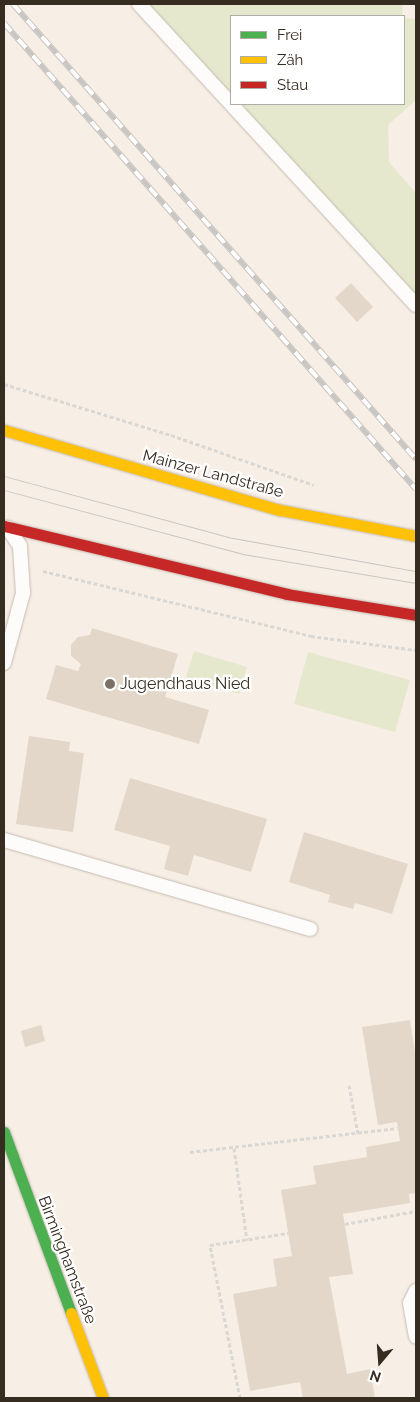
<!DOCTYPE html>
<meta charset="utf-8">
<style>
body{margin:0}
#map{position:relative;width:420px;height:1402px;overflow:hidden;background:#f7eee5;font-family:Raleway,sans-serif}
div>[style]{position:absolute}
.green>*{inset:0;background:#e6e8cd}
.building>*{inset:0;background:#e3d7c9}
.path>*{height:3px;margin-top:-1.5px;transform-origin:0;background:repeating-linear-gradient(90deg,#dad8d5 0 4px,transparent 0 6.5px)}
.roads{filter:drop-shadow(0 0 1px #c4bbb1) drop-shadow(0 0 1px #c4bbb1)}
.lane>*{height:14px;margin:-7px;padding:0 7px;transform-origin:7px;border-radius:7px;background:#fefcfb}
.fast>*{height:11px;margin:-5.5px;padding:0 5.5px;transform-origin:5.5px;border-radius:5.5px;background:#4caf50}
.slow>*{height:11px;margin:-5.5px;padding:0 5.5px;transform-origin:5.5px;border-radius:5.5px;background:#ffc107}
.jam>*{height:11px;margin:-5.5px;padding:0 5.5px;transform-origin:5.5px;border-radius:5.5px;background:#c62828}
.tram>*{height:1px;margin:-0.5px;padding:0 0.5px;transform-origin:0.5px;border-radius:0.5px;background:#c8c5c2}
.rail>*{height:5.5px;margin-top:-2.75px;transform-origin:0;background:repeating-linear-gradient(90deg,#fff 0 11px,#c8c5c2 0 22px);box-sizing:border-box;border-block:1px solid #c8c5c2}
.dots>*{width:14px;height:14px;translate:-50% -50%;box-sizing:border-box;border:2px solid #fff;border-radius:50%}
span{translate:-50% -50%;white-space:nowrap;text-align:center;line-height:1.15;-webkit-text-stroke:4.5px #fff;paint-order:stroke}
.street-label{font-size:16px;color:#362c20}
.poi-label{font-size:16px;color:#362c20}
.left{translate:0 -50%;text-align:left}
.frame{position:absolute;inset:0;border:5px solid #362c20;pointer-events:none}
.legend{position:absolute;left:230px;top:15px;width:175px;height:90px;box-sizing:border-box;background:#fff;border:1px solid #afaba6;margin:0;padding:6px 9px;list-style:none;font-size:15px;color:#362c20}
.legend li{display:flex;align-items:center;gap:10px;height:25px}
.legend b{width:25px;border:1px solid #afaba6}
.north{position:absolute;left:355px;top:1337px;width:50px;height:50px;-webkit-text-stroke:4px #fff;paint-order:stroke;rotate:198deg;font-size:14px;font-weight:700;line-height:20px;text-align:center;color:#362c20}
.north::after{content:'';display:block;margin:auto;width:18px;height:22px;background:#362c20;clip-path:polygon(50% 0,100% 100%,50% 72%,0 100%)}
</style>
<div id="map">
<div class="green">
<div style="clip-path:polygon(139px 4px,403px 4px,402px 16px,231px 16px,231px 104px,404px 104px,404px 18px,416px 19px,416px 100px,388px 125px,389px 162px,416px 193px,416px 305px)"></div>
<div style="clip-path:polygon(194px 651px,247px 667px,239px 694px,186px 677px)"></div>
<div style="clip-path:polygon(308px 652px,410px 680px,395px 732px,294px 704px)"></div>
</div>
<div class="building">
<div style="clip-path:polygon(351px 283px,373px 307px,357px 322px,335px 298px)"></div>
<div style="clip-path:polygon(92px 628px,178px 654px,165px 697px,209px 710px,199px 744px,46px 699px,56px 665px,78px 671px,81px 664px,71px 656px,71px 645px,78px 637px,90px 635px)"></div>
<div style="clip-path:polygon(29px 736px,70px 742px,69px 751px,84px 753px,73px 832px,16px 824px)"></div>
<div style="clip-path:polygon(130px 778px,267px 819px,251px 872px,194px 855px,188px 876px,164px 869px,170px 846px,114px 830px)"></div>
<div style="clip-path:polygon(304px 832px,408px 864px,392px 914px,355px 903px,353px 909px,328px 902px,330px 895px,289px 882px)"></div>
<div style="clip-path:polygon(410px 1020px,416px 1059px,416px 1193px,409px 1194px,410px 1203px,343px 1214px,353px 1274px,329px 1277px,347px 1374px,370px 1369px,375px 1398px,303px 1398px,300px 1382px,250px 1391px,233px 1294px,277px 1286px,273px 1259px,292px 1256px,281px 1190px,316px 1184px,313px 1166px,367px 1157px,366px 1147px,400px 1141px,397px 1122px,378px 1125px,362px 1027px)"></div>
<div style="clip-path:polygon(41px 1025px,45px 1041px,25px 1047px,21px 1031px)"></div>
</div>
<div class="path">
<div style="left:4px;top:384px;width:175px;rotate:17deg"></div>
<div style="left:171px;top:435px;width:151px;rotate:19.3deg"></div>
<div style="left:43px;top:571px;width:276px;rotate:13.6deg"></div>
<div style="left:311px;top:636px;width:106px;rotate:7.6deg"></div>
<div style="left:349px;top:1085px;width:50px;rotate:79.6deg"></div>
<div style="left:234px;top:1148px;width:93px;rotate:82deg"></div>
<div style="left:190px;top:1152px;width:209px;rotate:-6.6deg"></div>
<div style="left:345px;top:1224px;width:72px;rotate:-10.4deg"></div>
<div style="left:240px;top:1398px;width:156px;rotate:-101.1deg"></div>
<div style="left:210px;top:1245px;width:79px;rotate:-8.7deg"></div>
</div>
<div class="roads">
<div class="lane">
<div style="left:139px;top:4px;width:409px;rotate:47.4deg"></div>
<div style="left:4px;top:663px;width:73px;rotate:-74.8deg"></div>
<div style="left:23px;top:593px;width:47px;rotate:-93.7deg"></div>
<div style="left:20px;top:546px;width:22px;rotate:-124deg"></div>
<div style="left:4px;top:840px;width:319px;rotate:16.2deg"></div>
<div style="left:416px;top:1291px;width:13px;rotate:117deg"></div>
<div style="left:410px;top:1303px;width:34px;rotate:80deg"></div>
</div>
<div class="fast">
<div style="left:4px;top:1132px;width:193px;rotate:69.7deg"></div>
</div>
<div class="slow">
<div style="left:4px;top:430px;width:287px;rotate:16.2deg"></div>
<div style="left:280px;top:510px;width:138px;rotate:10.8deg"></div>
<div style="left:71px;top:1313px;width:91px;rotate:69.4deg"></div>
</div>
<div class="jam">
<div style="left:4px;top:526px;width:291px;rotate:13.5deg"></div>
<div style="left:287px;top:594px;width:131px;rotate:9.2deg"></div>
</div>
</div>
<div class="tram">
<div style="left:4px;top:476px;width:232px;rotate:15.2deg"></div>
<div style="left:228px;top:537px;width:191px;rotate:10.3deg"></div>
<div style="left:4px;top:490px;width:247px;rotate:15deg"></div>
<div style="left:243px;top:554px;width:175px;rotate:9.5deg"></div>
</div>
<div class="rail">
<div style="left:13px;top:4px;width:608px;rotate:48.47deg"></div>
<div style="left:4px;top:23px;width:622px;rotate:48.52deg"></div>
</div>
<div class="dots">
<div style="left:110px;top:684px;background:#7a7065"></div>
</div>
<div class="street-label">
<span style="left:213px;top:474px;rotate:15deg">Mainzer Landstraße</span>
<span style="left:67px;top:1260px;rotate:69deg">Birminghamstraße</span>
</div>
<div class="poi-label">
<span class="left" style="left:120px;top:684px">Jugendhaus Nied</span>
</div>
<div class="frame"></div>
<ul class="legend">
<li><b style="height:6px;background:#4caf50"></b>Frei</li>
<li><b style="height:6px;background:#ffc107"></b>Zäh</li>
<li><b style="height:6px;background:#c62828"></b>Stau</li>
</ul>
<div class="north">N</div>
</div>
